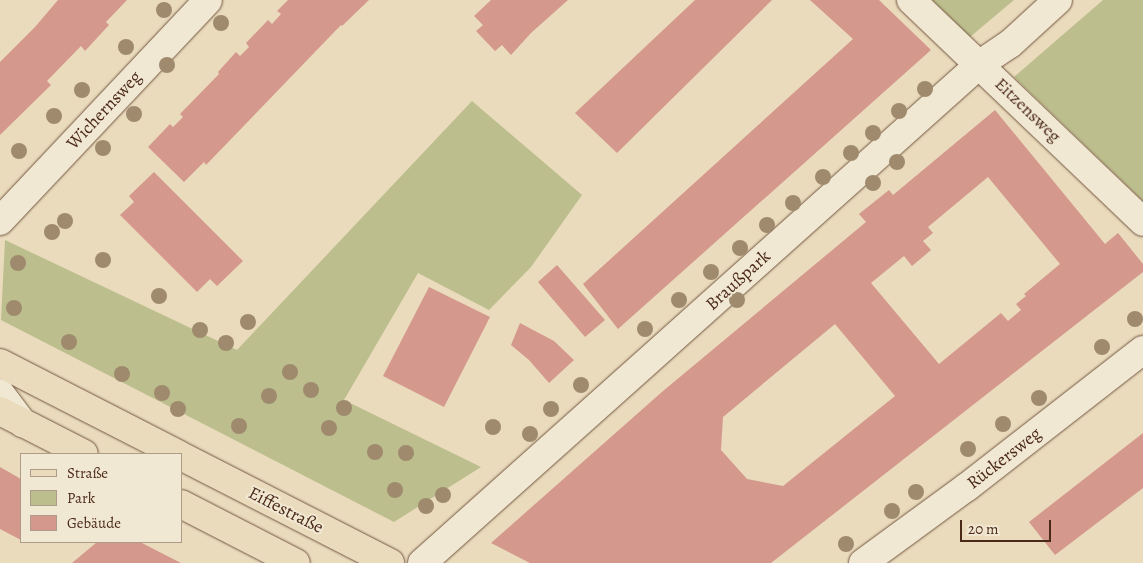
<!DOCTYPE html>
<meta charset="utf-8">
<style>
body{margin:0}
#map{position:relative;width:1143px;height:563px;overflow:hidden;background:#eadbbc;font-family:Alegreya,serif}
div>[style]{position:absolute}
.green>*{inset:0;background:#bcbe8d}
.building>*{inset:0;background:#d5988c}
.roads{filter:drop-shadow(0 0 1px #735641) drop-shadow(0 0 1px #735641)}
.street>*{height:28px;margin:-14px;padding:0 14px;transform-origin:14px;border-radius:14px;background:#f1e8d3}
.primary>*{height:28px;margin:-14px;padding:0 14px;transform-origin:14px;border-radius:14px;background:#eadbbc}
.trees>*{width:16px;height:16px;margin:-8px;border-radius:50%;background:#9f8a6e}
span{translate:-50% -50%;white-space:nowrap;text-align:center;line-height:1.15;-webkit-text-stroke:4px #f1e8d3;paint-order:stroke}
.street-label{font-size:18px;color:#4b2918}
.legend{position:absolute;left:20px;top:453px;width:162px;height:90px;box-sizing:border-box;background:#f1e8d3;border:1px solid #af9c88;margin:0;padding:6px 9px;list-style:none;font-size:15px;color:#4b2918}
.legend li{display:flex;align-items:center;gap:10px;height:25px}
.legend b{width:25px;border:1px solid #af9c88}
.scale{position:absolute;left:960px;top:520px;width:91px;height:22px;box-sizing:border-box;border:2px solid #4b2918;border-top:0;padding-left:6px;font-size:15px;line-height:18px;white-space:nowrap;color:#4b2918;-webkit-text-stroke:4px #f1e8d3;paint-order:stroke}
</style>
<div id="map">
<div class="green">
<div style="clip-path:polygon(932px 0,1014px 0,970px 37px)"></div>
<div style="clip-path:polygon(1103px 0,1143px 0,1143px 201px,1014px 77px)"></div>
<div style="clip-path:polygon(472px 101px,582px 195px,531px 267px,489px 310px,418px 273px,344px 400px,481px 467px,394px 522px,1px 320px,5px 240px,237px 350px)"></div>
</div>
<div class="building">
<div style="clip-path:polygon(58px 0,127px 0,106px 22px,109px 25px,85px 51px,81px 46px,47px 81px,51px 85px,0 135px,0 62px,35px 27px)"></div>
<div style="clip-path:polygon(288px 0,369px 0,342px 26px,341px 25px,206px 165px,204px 162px,184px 182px,148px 147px,170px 124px,173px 127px,183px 117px,180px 114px,219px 74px,218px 72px,236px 52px,240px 56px,249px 47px,246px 43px,268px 20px,272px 24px,281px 14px,277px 11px)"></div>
<div style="clip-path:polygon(491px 0,568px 0,531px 33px,511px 55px,502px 45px,495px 51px,476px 31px,483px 25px,474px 16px)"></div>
<div style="clip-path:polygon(695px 0,772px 0,617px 153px,575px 113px)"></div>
<div style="clip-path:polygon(810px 0,879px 0,931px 50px,618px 329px,583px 284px,853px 39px)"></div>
<div style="clip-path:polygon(evenodd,995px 110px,1105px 244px,1118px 233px,1143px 264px,1143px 272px,771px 563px,530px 563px,491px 543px,663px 391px,866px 222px,859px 214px,889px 190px,893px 195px,995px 110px,988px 177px,1060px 264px,1024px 294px,1026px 296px,1016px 304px,1021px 310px,1008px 321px,1001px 313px,939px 364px,871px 283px,904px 256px,912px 266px,931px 250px,923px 241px,933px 233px,928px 227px,988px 177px,995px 110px,835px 324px,895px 396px,783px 486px,747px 479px,721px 450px,723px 417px,835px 324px)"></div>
<div style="clip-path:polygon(154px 172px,243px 261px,217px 286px,210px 279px,197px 292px,120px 215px,134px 202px,129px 196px)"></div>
<div style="clip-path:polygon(557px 265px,605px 320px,585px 337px,538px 282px)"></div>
<div style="clip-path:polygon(429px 287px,490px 317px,444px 407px,383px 376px)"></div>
<div style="clip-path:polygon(520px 323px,554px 341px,574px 360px,549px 383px,529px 360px,511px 345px)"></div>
<div style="clip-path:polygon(1143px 433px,1143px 488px,1055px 555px,1029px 522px)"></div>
<div style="clip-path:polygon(0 467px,21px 479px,21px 540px,0 529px)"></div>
<div style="clip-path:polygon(97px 542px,140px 542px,181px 563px,72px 563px)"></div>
</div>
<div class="roads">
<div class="street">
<div style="left:911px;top:0;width:321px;rotate:43.7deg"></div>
<div style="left:0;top:221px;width:303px;rotate:-46.7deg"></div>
<div style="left:0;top:393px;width:38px;rotate:53deg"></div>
<div style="left:422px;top:563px;width:749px;rotate:-41.81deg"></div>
<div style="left:980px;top:64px;width:36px;rotate:-34deg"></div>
<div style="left:1010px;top:44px;width:65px;rotate:-42.5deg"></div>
<div style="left:863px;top:563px;width:129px;rotate:-36.2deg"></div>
<div style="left:967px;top:487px;width:223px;rotate:-37.9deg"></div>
</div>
<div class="primary">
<div style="left:0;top:363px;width:200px;rotate:27.1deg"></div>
<div style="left:0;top:411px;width:94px;rotate:27.1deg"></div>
<div style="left:181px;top:456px;width:235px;rotate:27.1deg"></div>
<div style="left:181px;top:504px;width:129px;rotate:27.2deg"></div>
</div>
</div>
<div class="trees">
<div style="left:164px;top:10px"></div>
<div style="left:221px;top:23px"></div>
<div style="left:126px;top:47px"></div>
<div style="left:167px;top:65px"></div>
<div style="left:925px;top:89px"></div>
<div style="left:82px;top:90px"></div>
<div style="left:899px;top:111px"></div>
<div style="left:134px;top:114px"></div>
<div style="left:54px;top:116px"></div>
<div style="left:873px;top:133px"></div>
<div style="left:103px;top:148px"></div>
<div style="left:19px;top:151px"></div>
<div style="left:851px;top:153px"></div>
<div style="left:897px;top:162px"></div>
<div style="left:823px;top:177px"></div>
<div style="left:873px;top:183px"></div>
<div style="left:793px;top:203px"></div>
<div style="left:65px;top:221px"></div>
<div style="left:767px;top:225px"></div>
<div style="left:52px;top:232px"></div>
<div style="left:740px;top:248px"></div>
<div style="left:103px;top:260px"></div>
<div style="left:18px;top:263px"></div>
<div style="left:711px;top:272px"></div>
<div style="left:159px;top:296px"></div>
<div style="left:679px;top:300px"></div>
<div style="left:737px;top:300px"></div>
<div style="left:14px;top:308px"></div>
<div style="left:1135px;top:319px"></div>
<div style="left:248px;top:322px"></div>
<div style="left:645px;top:329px"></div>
<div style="left:200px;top:330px"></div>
<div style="left:69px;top:342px"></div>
<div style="left:226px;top:343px"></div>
<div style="left:1102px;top:347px"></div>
<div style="left:290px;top:372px"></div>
<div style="left:122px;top:374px"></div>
<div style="left:581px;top:385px"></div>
<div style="left:311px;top:390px"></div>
<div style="left:162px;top:393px"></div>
<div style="left:269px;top:396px"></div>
<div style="left:1039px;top:398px"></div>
<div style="left:344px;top:408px"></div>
<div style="left:178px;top:409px"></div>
<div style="left:551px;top:409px"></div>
<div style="left:1003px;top:424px"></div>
<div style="left:239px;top:426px"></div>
<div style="left:493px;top:427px"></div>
<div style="left:329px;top:428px"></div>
<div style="left:530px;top:434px"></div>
<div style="left:968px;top:449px"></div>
<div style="left:375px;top:452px"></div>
<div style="left:406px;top:453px"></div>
<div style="left:395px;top:490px"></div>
<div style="left:916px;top:492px"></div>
<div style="left:443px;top:495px"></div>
<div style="left:426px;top:506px"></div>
<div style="left:892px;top:511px"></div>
<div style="left:846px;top:544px"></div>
</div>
<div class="street-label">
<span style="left:104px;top:110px;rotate:-47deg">Wichernsweg</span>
<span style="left:1028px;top:110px;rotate:44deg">Eitzensweg</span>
<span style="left:738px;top:280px;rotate:-42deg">Braußpark</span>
<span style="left:1004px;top:458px;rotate:-38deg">Rückersweg</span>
<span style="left:286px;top:510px;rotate:27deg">Eiffestraße</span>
</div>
<ul class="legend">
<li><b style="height:6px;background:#eadbbc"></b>Straße</li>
<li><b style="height:14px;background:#bcbe8d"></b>Park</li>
<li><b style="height:14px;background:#d5988c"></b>Gebäude</li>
</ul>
<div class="scale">20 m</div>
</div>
